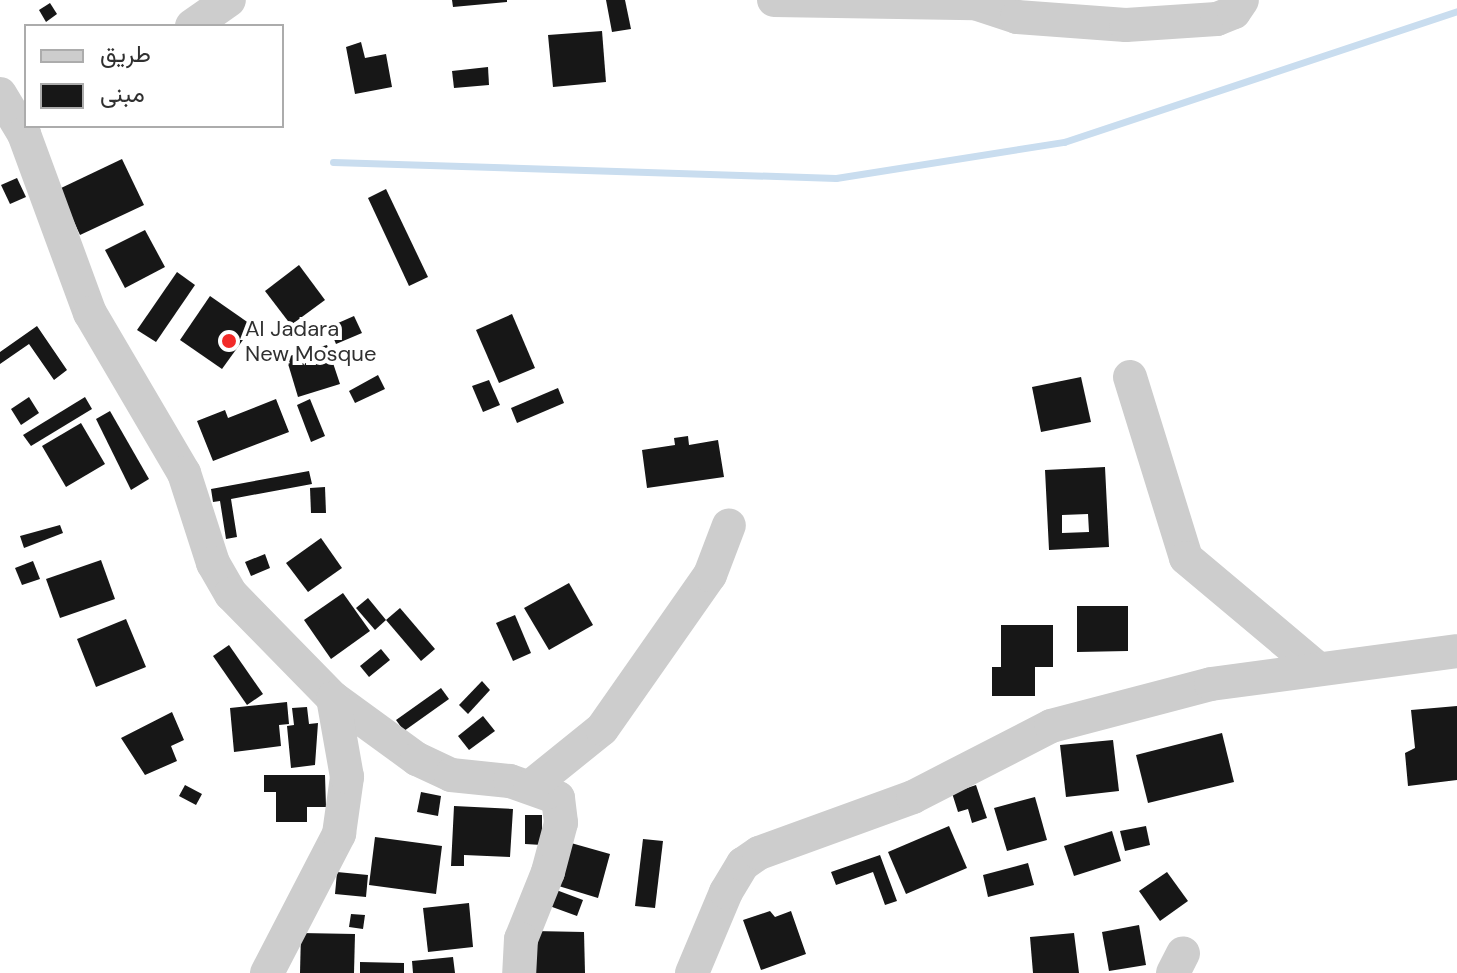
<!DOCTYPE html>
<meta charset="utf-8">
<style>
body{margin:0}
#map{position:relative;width:1457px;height:973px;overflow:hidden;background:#fff;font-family:"DM Sans",Vazirmatn,sans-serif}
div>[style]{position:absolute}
.stream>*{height:7px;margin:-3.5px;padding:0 3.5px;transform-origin:3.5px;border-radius:3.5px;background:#c9ddef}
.building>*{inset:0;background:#171717}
.minor>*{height:34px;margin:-17px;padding:0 17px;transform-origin:17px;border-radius:17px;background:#cdcdcd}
.dots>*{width:22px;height:22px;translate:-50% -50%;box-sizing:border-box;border:4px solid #fff;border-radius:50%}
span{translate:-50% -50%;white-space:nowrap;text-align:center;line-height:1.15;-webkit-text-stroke:8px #fff;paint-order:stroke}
.poi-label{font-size:22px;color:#303030}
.left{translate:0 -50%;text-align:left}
.legend{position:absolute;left:24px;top:24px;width:260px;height:104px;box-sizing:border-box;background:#fff;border:2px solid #acacac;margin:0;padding:10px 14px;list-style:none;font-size:24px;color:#303030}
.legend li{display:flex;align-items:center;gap:16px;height:40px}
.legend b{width:40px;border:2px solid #acacac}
</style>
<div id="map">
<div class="stream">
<div style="left:333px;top:162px;width:503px;rotate:1.82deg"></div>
<div style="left:836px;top:178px;width:231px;rotate:-9deg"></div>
<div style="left:1064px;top:142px;width:414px;rotate:-18.4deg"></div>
</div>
<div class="building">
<div style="clip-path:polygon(452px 0,507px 0,507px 2px,453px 7px)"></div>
<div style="clip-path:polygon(606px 0,625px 0,631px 29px,612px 32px)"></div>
<div style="clip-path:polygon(50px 3px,57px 14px,46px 22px,39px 10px)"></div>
<div style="clip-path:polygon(602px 31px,606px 82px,553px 87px,548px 35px)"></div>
<div style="clip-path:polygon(361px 42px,365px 58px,386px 54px,392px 87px,355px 94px,346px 47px)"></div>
<div style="clip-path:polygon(488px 67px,489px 85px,454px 88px,452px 71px)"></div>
<div style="clip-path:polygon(122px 159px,144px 205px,80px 235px,59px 189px)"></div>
<div style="clip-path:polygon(17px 178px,26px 197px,10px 204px,1px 185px)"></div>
<div style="clip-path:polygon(386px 189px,428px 277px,409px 286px,368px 198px)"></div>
<div style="clip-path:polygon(145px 230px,165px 267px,125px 288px,105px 250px)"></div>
<div style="clip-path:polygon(299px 265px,325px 300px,291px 325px,265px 291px)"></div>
<div style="clip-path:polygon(177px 272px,195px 285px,156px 342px,137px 330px)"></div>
<div style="clip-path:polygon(210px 296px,253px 326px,222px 369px,180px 340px)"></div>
<div style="clip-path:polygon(512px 314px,535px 368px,499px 383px,476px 330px)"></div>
<div style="clip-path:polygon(354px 316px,362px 333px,336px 344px,329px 327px)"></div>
<div style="clip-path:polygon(37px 326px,67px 370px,54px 380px,29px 344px,0 364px,0 352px)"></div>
<div style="clip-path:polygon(327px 345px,340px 384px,298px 397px,286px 357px)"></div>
<div style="clip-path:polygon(378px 375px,385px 389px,355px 403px,349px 391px)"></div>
<div style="clip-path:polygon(1081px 377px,1091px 422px,1041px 432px,1032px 387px)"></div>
<div style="clip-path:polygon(489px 380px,500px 405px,483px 412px,472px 386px)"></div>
<div style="clip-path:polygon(558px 388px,564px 403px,517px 423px,511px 408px)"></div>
<div style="clip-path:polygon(29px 397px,39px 413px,21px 425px,11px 409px)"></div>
<div style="clip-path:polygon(85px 397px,92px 409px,31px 446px,23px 435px)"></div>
<div style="clip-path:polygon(276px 399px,289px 432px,213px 461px,197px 421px,225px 410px,228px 418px)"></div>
<div style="clip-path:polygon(310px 399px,325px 436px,311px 442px,297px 405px)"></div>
<div style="clip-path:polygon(110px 411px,149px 479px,131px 490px,96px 419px)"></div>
<div style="clip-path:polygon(81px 423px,105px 464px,66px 487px,42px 446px)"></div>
<div style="clip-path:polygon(688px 436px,689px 445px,718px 440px,724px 477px,647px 488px,642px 450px,675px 445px,674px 438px)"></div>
<div style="clip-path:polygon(evenodd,1105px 467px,1109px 547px,1049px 550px,1045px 470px,1105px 467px,1088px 514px,1089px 532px,1062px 533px,1062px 515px,1088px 514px)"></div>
<div style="clip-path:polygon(309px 471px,312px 484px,231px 499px,237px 537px,226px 539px,220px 501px,213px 502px,211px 489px)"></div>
<div style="clip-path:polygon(325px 487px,326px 513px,311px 513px,310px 488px)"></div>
<div style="clip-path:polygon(60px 525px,63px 533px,24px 548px,20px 536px)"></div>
<div style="clip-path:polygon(321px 538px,342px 568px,308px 592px,286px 563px)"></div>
<div style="clip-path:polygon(265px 554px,270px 568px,251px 576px,245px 562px)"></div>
<div style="clip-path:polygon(101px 560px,115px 599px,60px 618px,46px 579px)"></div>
<div style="clip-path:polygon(33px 561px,40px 579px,22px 585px,15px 568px)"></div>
<div style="clip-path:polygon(569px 583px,593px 625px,549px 650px,524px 608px)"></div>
<div style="clip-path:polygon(343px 593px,370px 631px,331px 659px,304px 620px)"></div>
<div style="clip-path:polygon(368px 598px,386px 620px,375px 630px,356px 608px)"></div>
<div style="clip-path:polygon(1077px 606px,1128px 606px,1128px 651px,1077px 652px)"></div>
<div style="clip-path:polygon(400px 608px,435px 649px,421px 661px,386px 620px)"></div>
<div style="clip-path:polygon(515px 615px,531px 653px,513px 661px,496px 623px)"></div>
<div style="clip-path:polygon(126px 619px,146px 667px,96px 687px,77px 639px)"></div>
<div style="clip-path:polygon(1001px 625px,1053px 625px,1053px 667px,1035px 667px,1035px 696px,992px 696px,992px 667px,1001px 667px)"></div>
<div style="clip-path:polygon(229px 645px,263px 694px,247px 705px,213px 656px)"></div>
<div style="clip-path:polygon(381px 649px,390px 660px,369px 677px,360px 666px)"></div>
<div style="clip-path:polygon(482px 681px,490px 690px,468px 714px,459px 705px)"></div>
<div style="clip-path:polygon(441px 688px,449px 699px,404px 731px,396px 720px)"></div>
<div style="clip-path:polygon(287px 702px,289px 724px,279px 725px,281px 746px,234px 752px,230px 708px)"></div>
<div style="clip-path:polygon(1457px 706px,1457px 780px,1408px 786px,1405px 753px,1415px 748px,1411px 710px)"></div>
<div style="clip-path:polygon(307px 707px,309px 724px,318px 723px,315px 765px,291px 768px,287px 726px,294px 725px,292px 708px)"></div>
<div style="clip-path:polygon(172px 712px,184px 740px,171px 746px,177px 761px,145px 775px,121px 738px)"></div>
<div style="clip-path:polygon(483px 716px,495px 731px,469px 750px,458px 736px)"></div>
<div style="clip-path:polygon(1222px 733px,1234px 782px,1148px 803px,1136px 755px)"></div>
<div style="clip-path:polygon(1113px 740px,1119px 791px,1066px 797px,1060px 745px)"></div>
<div style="clip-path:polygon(264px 775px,325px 775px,326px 807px,307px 807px,307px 822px,276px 822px,276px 792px,264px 792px)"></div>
<div style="clip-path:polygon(185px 785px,202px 794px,196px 805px,179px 796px)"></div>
<div style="clip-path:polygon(976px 785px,987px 818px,972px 823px,968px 809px,958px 812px,952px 793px)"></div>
<div style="clip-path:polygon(421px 792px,441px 796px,438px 816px,417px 812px)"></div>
<div style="clip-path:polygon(1035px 797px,1047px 840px,1007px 851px,994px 808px)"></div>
<div style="clip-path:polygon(454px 806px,513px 809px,510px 857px,464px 855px,464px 866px,451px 866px)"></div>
<div style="clip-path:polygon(525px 815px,542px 815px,542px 845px,525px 844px)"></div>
<div style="clip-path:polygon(949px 826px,967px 868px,906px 894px,888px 852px)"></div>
<div style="clip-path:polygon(1146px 826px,1150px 845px,1125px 851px,1120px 831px)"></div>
<div style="clip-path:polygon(1112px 831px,1121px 861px,1074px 876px,1064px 846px)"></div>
<div style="clip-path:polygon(375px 837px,442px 846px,436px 894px,369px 885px)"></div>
<div style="clip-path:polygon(643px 839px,663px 841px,655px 908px,635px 906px)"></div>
<div style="clip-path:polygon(564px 841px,610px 854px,598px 898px,552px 884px)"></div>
<div style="clip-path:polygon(880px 855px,897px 901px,885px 905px,873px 872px,836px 885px,831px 872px)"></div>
<div style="clip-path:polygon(1028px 863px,1034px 885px,988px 897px,983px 875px)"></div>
<div style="clip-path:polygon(337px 872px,368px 875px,366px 897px,335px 894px)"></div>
<div style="clip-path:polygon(1167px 872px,1188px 901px,1160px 921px,1139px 891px)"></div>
<div style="clip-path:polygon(551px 888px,583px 900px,577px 916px,544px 904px)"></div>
<div style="clip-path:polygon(469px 903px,473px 947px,428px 952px,423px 908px)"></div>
<div style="clip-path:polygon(770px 911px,775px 917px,791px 911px,806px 954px,761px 970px,743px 920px)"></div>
<div style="clip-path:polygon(351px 914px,365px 915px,363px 929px,349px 927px)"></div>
<div style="clip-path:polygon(1139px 925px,1146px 965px,1109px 971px,1102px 932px)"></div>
<div style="clip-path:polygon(534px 931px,584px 932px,585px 973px,535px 973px)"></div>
<div style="clip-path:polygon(301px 933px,355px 934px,354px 973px,300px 973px)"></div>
<div style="clip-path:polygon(1074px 933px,1079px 973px,1033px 973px,1030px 937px)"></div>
<div style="clip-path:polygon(453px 957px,455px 973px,413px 973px,412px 961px)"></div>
<div style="clip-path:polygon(360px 962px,404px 963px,404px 973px,360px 973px)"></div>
</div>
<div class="minor">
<div style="left:774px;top:0;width:201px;rotate:0.9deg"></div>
<div style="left:975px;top:3px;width:44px;rotate:18.4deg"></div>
<div style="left:1017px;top:17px;width:109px;rotate:4.2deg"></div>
<div style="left:1126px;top:25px;width:91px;rotate:-3.8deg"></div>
<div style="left:1217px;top:19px;width:18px;rotate:-22deg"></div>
<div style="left:1234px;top:12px;width:14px;rotate:-56deg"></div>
<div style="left:192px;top:26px;width:45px;rotate:-35.1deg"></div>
<div style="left:0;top:94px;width:47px;rotate:59deg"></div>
<div style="left:24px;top:134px;width:191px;rotate:69.8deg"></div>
<div style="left:90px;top:313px;width:186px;rotate:59.6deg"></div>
<div style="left:184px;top:473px;width:95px;rotate:72.1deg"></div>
<div style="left:213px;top:563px;width:36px;rotate:60deg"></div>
<div style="left:231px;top:594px;width:146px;rotate:45.6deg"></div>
<div style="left:333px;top:698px;width:104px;rotate:36deg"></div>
<div style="left:417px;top:759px;width:38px;rotate:25deg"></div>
<div style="left:451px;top:775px;width:59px;rotate:5.8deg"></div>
<div style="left:510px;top:781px;width:51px;rotate:19.5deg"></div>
<div style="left:558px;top:798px;width:25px;rotate:83deg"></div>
<div style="left:561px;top:823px;width:51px;rotate:104.9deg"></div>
<div style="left:548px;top:872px;width:72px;rotate:111.9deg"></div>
<div style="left:521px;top:939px;width:34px;rotate:93deg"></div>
<div style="left:1130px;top:377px;width:189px;rotate:72.8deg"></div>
<div style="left:1186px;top:558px;width:171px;rotate:40deg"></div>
<div style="left:530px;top:787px;width:92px;rotate:-38.9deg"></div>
<div style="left:602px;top:729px;width:188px;rotate:-55deg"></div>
<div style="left:710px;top:575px;width:53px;rotate:-69.2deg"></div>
<div style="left:267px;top:973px;width:157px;rotate:-62.6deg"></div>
<div style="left:339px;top:834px;width:58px;rotate:-82deg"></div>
<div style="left:347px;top:777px;width:80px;rotate:-100deg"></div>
<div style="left:692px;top:973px;width:88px;rotate:-67.2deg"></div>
<div style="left:726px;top:892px;width:33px;rotate:-59deg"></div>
<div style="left:743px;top:864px;width:19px;rotate:-35deg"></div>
<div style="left:759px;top:853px;width:164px;rotate:-20deg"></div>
<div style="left:913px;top:797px;width:155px;rotate:-27.2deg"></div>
<div style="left:1051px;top:726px;width:165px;rotate:-14.7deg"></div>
<div style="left:1211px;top:684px;width:248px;rotate:-7.6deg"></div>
<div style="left:1173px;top:973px;width:22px;rotate:-63deg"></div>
</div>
<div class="dots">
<div style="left:229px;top:341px;background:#f22a28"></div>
</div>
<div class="poi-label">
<span class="left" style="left:245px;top:341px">Al Jadara<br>New Mosque</span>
</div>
<ul class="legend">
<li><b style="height:10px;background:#cdcdcd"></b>طريق</li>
<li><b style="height:22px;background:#171717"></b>مبنى</li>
</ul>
</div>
